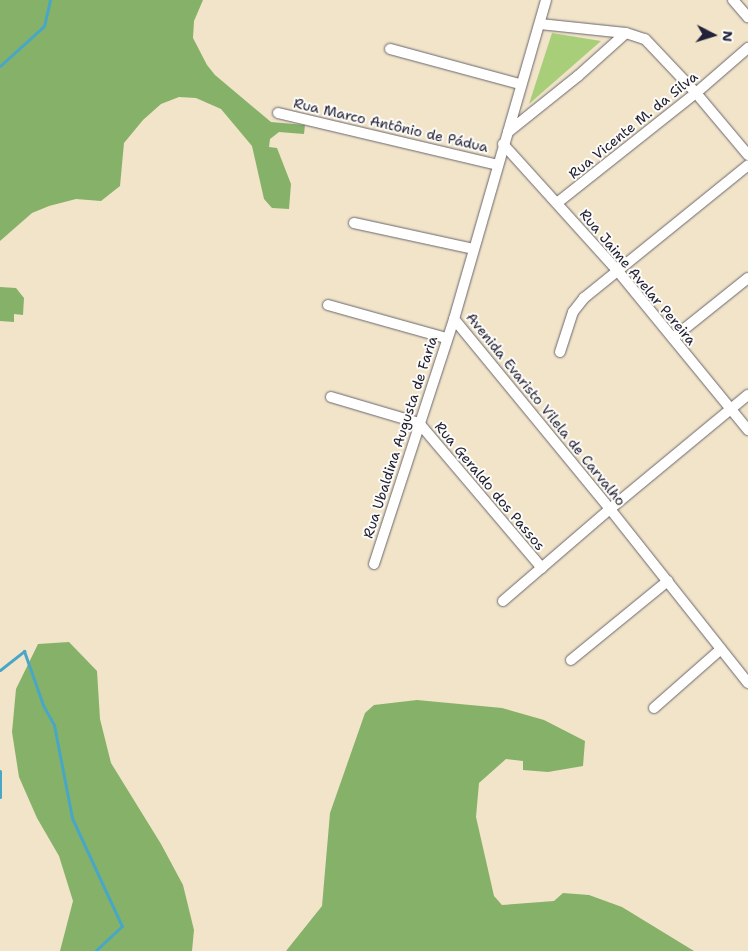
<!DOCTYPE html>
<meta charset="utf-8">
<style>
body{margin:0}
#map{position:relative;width:748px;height:951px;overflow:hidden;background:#f1e4c9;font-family:"Shantell Sans",sans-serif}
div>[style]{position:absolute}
.green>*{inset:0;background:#a8ce79}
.forest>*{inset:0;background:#86b169}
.stream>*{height:3px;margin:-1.5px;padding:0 1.5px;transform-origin:1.5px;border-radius:1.5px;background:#48a7c7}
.roads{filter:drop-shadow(0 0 1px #6a666d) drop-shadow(0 0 1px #6a666d)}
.minor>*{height:10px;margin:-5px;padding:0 5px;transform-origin:5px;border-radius:5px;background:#fff}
span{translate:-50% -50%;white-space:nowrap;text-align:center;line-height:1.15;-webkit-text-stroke:4px #fdfcf7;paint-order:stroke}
.street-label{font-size:14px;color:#22223b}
.north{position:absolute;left:688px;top:10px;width:50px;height:50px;-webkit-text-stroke:4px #fdfcf7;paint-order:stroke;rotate:95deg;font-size:14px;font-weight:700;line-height:20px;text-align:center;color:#22223b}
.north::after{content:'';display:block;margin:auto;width:18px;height:22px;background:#22223b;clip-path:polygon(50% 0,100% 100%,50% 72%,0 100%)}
</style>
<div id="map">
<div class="green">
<div style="clip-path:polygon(552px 33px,601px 41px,529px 104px)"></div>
</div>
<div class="forest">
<div style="clip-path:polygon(0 0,203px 0,194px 21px,193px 38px,207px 65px,215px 75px,271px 122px,305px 125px,304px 134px,279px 132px,270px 139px,269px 147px,277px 148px,291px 184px,289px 209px,272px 208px,264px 199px,252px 146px,221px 109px,196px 98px,179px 97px,161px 104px,143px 120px,124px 143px,120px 186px,101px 201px,76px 199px,49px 206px,32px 213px,0 241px)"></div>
<div style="clip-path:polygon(0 287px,16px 288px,24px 298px,23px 315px,14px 314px,14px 322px,0 321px)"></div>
<div style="clip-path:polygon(69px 642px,97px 671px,100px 719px,111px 763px,161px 844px,183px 885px,194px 930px,192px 951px,60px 951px,73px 901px,59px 856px,37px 818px,19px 777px,12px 732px,16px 689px,38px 644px)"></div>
<div style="clip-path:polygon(417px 700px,502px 708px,544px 720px,585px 741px,583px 766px,548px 772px,523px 770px,523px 761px,506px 759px,479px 783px,476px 817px,494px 896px,502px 905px,554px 901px,563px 893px,589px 895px,622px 907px,694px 951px,286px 951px,322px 906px,330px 813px,365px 713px,374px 705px)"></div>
</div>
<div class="stream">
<div style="left:0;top:66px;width:59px;rotate:-42.3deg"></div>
<div style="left:44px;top:26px;width:27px;rotate:-77deg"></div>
<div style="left:0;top:670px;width:31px;rotate:-38deg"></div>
<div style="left:24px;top:651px;width:57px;rotate:70.6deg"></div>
<div style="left:43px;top:705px;width:23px;rotate:61deg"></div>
<div style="left:54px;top:725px;width:95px;rotate:79deg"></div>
<div style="left:72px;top:818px;width:119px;rotate:65.2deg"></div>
<div style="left:122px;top:926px;width:37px;rotate:137deg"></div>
<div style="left:0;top:771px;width:26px;rotate:90deg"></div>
</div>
<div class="roads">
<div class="minor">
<div style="left:733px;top:0;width:23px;rotate:49deg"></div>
<div style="left:540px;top:24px;width:86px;rotate:6deg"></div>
<div style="left:626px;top:33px;width:20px;rotate:18deg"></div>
<div style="left:645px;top:39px;width:74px;rotate:46.6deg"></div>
<div style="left:696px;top:93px;width:81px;rotate:50deg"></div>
<div style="left:390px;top:49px;width:135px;rotate:15.1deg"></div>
<div style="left:278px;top:113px;width:226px;rotate:13.3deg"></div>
<div style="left:508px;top:132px;width:90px;rotate:-38.7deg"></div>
<div style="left:578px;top:76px;width:64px;rotate:-41.9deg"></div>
<div style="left:503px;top:144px;width:170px;rotate:47.9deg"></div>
<div style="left:617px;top:270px;width:207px;rotate:50.7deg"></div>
<div style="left:557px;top:203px;width:177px;rotate:-38.4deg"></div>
<div style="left:696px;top:93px;width:69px;rotate:-40.9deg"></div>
<div style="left:354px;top:223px;width:122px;rotate:12.3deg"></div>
<div style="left:328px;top:305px;width:123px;rotate:15.6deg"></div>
<div style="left:454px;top:319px;width:246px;rotate:50.6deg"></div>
<div style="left:610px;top:509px;width:222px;rotate:51.6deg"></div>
<div style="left:673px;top:338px;width:96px;rotate:-38.7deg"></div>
<div style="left:560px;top:352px;width:42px;rotate:-72deg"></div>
<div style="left:573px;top:312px;width:18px;rotate:-52deg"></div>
<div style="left:584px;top:298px;width:211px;rotate:-39deg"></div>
<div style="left:331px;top:397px;width:92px;rotate:16.5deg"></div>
<div style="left:419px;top:423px;width:190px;rotate:49.7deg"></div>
<div style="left:374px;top:564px;width:258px;rotate:-71.9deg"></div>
<div style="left:454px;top:319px;width:332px;rotate:-73.9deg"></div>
<div style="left:503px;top:601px;width:141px;rotate:-40.7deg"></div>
<div style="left:610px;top:509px;width:179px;rotate:-39.6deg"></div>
<div style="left:571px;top:660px;width:125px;rotate:-39.2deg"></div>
<div style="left:654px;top:708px;width:89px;rotate:-41.4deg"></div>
</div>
</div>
<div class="street-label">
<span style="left:391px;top:125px;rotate:13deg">Rua Marco Antônio de Pádua</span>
<span style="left:633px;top:125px;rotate:-39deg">Rua Vicente M. da Silva</span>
<span style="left:638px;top:277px;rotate:50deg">Rua Jaime Avelar Pereira</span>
<span style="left:546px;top:409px;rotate:51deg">Avenida Evaristo Vilela de Carvalho</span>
<span style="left:400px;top:437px;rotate:-72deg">Rua Ubaldina Augusta de Faria</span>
<span style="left:490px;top:486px;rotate:50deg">Rua Geraldo dos Passos</span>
</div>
<div class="north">N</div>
</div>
